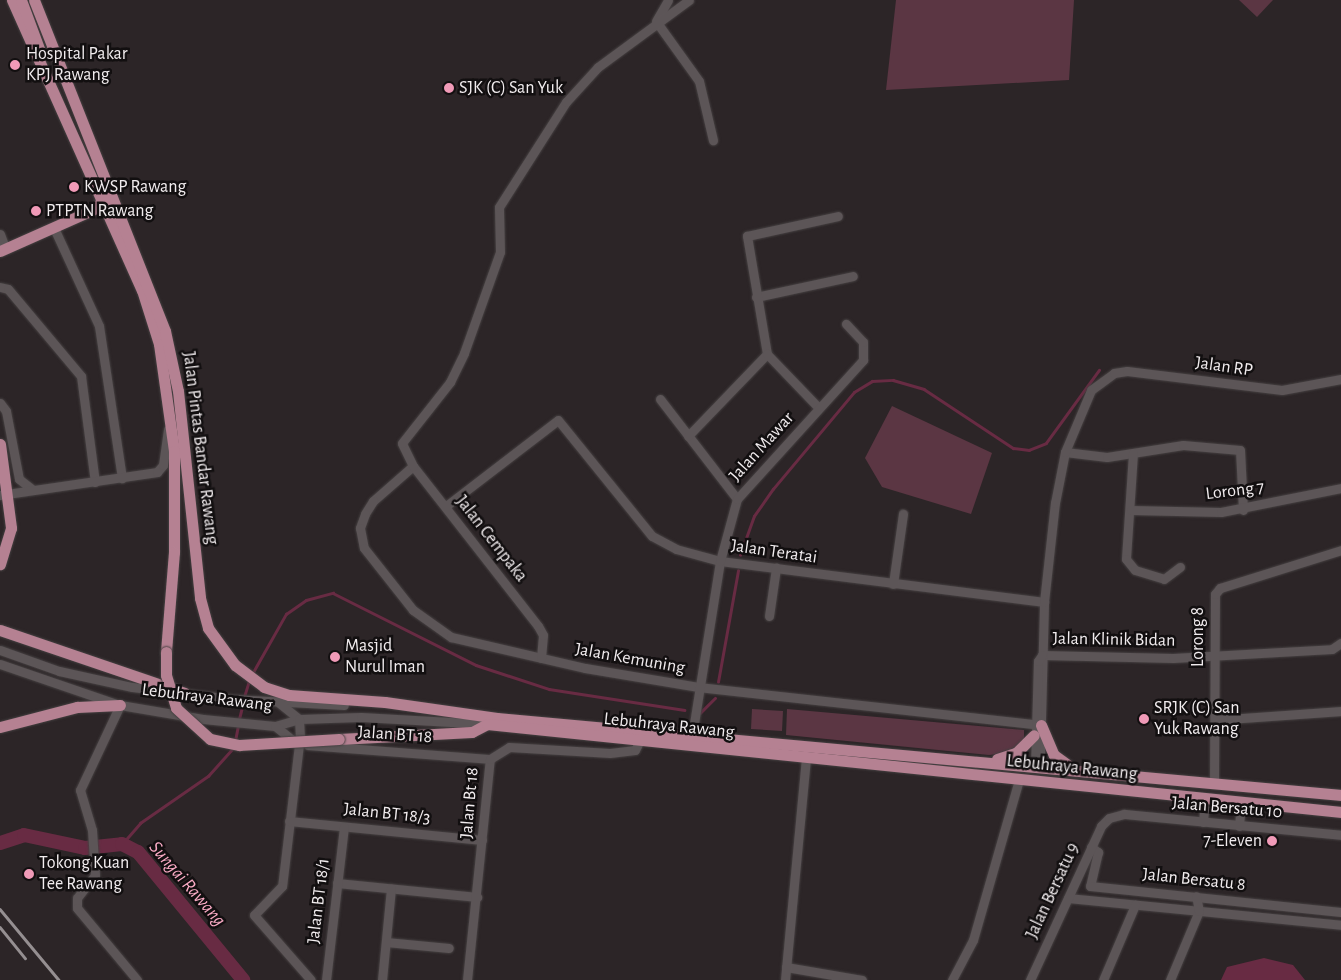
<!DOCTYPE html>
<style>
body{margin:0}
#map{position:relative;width:1341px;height:980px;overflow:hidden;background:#2c2527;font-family:"Alegreya Sans",sans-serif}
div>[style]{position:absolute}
.green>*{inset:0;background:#5b3643}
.water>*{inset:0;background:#682b43}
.stream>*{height:2.5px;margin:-1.25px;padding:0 1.25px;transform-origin:1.25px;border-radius:1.25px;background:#682b43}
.river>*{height:14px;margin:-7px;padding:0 7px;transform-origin:7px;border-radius:7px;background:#682b43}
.roads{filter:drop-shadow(0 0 1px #454041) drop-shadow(0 0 1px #454041)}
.minor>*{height:9px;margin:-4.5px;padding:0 4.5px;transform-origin:4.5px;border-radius:4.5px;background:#5c5557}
.major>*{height:11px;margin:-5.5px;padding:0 5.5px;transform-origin:5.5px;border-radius:5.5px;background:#b58192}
.rail>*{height:2.5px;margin:-1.25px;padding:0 1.25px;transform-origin:1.25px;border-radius:1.25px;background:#958f91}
.bridges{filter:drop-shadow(0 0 1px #454041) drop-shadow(0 0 1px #454041)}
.major-bridge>*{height:11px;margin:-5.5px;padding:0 5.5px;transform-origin:5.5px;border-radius:5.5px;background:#b58192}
.dots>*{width:14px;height:14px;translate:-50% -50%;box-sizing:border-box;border:2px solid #120f10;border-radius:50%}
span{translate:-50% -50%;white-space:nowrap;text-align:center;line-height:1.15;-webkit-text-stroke:5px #120f10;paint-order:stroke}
.poi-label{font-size:18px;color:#f1ecee}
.left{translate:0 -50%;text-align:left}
.right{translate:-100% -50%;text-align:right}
.street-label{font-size:18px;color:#f1ecee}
.water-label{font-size:19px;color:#faabc5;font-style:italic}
</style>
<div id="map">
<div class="green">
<div style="clip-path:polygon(896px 0,1074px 0,1069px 80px,886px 90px)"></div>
<div style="clip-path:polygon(1239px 0,1273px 0,1257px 17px)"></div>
<div style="clip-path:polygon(892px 406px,992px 453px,971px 514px,882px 487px,865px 458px)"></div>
<div style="clip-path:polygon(752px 709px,783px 711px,782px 731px,751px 729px)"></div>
<div style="clip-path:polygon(787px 709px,1024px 730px,1024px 741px,1006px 753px,989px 755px,786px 735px)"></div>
</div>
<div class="water">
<div style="clip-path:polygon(1264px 958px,1293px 965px,1305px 980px,1221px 980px,1227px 967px)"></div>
</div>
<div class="stream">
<div style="left:740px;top:555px;width:41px;rotate:-70.3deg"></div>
<div style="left:754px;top:516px;width:33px;rotate:-55deg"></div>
<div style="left:773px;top:489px;width:126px;rotate:-50.1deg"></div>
<div style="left:854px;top:392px;width:21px;rotate:-31deg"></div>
<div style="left:872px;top:381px;width:21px;rotate:-3deg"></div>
<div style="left:893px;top:380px;width:32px;rotate:16deg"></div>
<div style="left:924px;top:389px;width:107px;rotate:33.5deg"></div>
<div style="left:1013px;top:448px;width:16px;rotate:7deg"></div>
<div style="left:1029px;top:450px;width:18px;rotate:-22deg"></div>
<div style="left:1046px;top:443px;width:90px;rotate:-54deg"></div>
<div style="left:252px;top:674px;width:69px;rotate:-60.5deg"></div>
<div style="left:286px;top:614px;width:24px;rotate:-35deg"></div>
<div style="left:306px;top:600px;width:28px;rotate:-15deg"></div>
<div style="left:333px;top:593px;width:160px;rotate:26.7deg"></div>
<div style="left:476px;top:665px;width:77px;rotate:18.2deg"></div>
<div style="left:549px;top:689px;width:137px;rotate:8.8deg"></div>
<div style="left:718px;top:682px;width:113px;rotate:-79.8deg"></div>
<div style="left:244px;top:697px;width:17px;rotate:-73deg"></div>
<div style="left:700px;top:713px;width:21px;rotate:-45deg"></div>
<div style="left:239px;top:719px;width:16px;rotate:-76deg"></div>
<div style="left:235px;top:741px;width:16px;rotate:-79deg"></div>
<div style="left:122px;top:844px;width:28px;rotate:-49deg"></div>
<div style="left:140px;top:823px;width:83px;rotate:-34.7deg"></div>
<div style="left:208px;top:776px;width:39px;rotate:-48deg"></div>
</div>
<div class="river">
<div style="left:0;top:843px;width:25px;rotate:-18deg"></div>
<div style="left:24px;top:835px;width:62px;rotate:12deg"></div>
<div style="left:85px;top:848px;width:37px;rotate:-6deg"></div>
<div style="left:122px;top:844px;width:18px;rotate:27deg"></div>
<div style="left:138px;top:852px;width:166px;rotate:50.6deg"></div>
</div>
<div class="roads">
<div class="minor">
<div style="left:656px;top:21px;width:24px;rotate:-60deg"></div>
<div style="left:658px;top:24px;width:70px;rotate:54.3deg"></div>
<div style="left:699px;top:81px;width:61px;rotate:76.7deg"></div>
<div style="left:54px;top:228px;width:108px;rotate:65.3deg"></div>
<div style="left:99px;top:326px;width:154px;rotate:81.4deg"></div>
<div style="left:0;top:234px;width:15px;rotate:70deg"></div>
<div style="left:0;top:287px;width:8px;rotate:14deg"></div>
<div style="left:8px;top:289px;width:114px;rotate:50deg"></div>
<div style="left:81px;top:376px;width:107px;rotate:82.5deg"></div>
<div style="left:756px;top:297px;width:99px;rotate:-12.2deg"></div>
<div style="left:767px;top:354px;width:120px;rotate:-99.6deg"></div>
<div style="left:747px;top:236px;width:93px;rotate:-12.4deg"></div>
<div style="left:660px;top:399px;width:126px;rotate:52.4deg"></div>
<div style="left:0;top:403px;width:10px;rotate:53deg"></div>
<div style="left:6px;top:411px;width:69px;rotate:79.2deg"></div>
<div style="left:19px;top:479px;width:18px;rotate:38deg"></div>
<div style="left:688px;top:436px;width:114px;rotate:-46.1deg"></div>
<div style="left:767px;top:354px;width:75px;rotate:46.1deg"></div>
<div style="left:1065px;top:452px;width:42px;rotate:6.8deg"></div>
<div style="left:1107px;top:457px;width:77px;rotate:-9deg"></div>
<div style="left:1183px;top:445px;width:57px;rotate:5deg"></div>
<div style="left:1240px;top:450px;width:60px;rotate:87.1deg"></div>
<div style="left:1133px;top:453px;width:106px;rotate:93.8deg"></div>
<div style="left:1126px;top:559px;width:14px;rotate:51deg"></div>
<div style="left:1135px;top:570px;width:30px;rotate:17deg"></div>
<div style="left:1164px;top:579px;width:20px;rotate:-37deg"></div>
<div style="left:413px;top:466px;width:53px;rotate:138.8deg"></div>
<div style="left:373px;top:501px;width:15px;rotate:122deg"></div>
<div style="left:365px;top:514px;width:15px;rotate:110deg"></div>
<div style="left:360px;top:528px;width:20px;rotate:79deg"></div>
<div style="left:364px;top:548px;width:79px;rotate:51.7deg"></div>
<div style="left:413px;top:610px;width:47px;rotate:35.4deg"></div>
<div style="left:451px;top:637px;width:138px;rotate:13deg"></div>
<div style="left:585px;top:668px;width:115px;rotate:9.5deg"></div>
<div style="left:698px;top:687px;width:339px;rotate:6.3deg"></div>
<div style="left:0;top:495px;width:159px;rotate:-8.3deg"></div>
<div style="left:157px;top:472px;width:9px;rotate:-49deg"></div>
<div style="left:163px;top:465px;width:36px;rotate:-82deg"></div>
<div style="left:446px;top:506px;width:141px;rotate:-37.5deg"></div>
<div style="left:558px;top:420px;width:149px;rotate:51deg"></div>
<div style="left:652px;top:536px;width:27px;rotate:28deg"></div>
<div style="left:676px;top:549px;width:46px;rotate:15.3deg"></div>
<div style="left:720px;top:561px;width:327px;rotate:7.2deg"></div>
<div style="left:1131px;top:510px;width:90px;rotate:1.3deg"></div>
<div style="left:1221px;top:512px;width:122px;rotate:-11.3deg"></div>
<div style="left:893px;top:584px;width:71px;rotate:-81.9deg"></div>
<div style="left:769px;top:616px;width:49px;rotate:-81.7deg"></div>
<div style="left:0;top:650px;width:63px;rotate:19.6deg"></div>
<div style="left:59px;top:671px;width:75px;rotate:12.4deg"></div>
<div style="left:132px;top:687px;width:101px;rotate:6.8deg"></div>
<div style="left:232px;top:699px;width:112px;rotate:3.1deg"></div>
<div style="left:1042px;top:655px;width:131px;rotate:1.3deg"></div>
<div style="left:1173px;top:658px;width:159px;rotate:-3.2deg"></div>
<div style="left:1332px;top:649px;width:11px;rotate:-34deg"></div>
<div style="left:541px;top:658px;width:23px;rotate:-85deg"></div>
<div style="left:543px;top:635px;width:10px;rotate:-119deg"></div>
<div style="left:538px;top:626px;width:203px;rotate:-128deg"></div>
<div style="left:413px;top:466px;width:25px;rotate:-116deg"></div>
<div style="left:402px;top:443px;width:78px;rotate:-51.8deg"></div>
<div style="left:450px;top:382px;width:32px;rotate:-64deg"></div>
<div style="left:464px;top:353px;width:107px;rotate:-70.4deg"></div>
<div style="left:500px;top:252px;width:45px;rotate:-91.3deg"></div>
<div style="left:499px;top:207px;width:125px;rotate:-57.5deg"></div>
<div style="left:566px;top:102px;width:47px;rotate:-47.6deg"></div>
<div style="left:598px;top:67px;width:113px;rotate:-36.4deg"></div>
<div style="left:0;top:664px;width:127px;rotate:18.9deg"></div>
<div style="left:120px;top:705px;width:84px;rotate:9.6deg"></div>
<div style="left:203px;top:719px;width:72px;rotate:5.6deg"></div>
<div style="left:275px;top:726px;width:25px;rotate:-16deg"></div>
<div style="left:299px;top:719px;width:62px;rotate:-1.8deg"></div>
<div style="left:361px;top:717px;width:126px;rotate:3.2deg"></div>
<div style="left:278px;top:702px;width:27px;rotate:39deg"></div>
<div style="left:299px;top:719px;width:17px;rotate:87deg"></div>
<div style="left:300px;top:736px;width:151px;rotate:96.8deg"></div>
<div style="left:282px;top:886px;width:40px;rotate:134deg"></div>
<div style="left:254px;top:915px;width:86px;rotate:48.8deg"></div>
<div style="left:120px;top:705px;width:94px;rotate:115.2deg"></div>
<div style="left:80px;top:790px;width:42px;rotate:73.3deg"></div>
<div style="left:92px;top:830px;width:45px;rotate:86.2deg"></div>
<div style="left:95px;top:875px;width:29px;rotate:128deg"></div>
<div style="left:77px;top:898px;width:10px;rotate:90deg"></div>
<div style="left:77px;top:908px;width:94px;rotate:50.2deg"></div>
<div style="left:1215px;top:720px;width:126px;rotate:-4.1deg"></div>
<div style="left:275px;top:726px;width:28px;rotate:39deg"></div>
<div style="left:692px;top:736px;width:177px;rotate:-80.9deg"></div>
<div style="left:720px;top:561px;width:64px;rotate:-74.7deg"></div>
<div style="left:737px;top:499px;width:188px;rotate:-47.8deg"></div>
<div style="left:863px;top:360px;width:18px;rotate:-90deg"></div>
<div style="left:863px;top:342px;width:25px;rotate:-133deg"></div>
<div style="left:308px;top:745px;width:183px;rotate:4.4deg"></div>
<div style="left:1035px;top:767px;width:11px;rotate:-63deg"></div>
<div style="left:1040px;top:757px;width:155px;rotate:-88.5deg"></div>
<div style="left:1044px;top:602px;width:100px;rotate:-83.7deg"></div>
<div style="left:1055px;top:503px;width:52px;rotate:-78.9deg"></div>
<div style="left:1065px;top:452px;width:67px;rotate:-67.2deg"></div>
<div style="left:1091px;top:390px;width:29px;rotate:-36deg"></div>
<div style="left:1114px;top:373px;width:13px;rotate:-9deg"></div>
<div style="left:1127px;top:371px;width:156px;rotate:7deg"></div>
<div style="left:1282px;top:390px;width:60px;rotate:-10.6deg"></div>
<div style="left:1035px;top:767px;width:106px;rotate:-88.4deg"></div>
<div style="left:1038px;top:661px;width:7px;rotate:-56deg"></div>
<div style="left:1214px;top:784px;width:190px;rotate:-89.7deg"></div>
<div style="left:1215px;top:594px;width:8px;rotate:-50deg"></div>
<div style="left:1220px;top:588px;width:127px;rotate:-17.4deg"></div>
<div style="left:289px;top:821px;width:194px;rotate:5.6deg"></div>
<div style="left:1203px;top:822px;width:23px;rotate:-85deg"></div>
<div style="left:1239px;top:826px;width:23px;rotate:-85deg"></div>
<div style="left:1091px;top:847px;width:9px;rotate:36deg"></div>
<div style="left:1098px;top:852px;width:35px;rotate:103deg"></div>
<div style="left:1090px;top:886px;width:252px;rotate:5.9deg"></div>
<div style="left:337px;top:883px;width:141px;rotate:5.7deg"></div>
<div style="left:1068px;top:898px;width:274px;rotate:5.6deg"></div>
<div style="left:386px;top:942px;width:63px;rotate:5.4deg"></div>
<div style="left:786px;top:967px;width:77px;rotate:9.7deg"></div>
<div style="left:326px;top:980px;width:154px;rotate:-83.3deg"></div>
<div style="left:382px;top:980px;width:92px;rotate:-84.4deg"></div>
<div style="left:467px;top:980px;width:222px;rotate:-84.1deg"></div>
<div style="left:490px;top:759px;width:22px;rotate:-32deg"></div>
<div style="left:509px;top:747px;width:101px;rotate:3.4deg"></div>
<div style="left:610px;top:753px;width:25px;rotate:-7deg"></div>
<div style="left:635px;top:750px;width:11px;rotate:-63deg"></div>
<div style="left:785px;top:980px;width:223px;rotate:-84.6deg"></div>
<div style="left:952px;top:980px;width:45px;rotate:-62.3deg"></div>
<div style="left:973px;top:940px;width:166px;rotate:-74deg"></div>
<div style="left:1030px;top:980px;width:170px;rotate:-65.2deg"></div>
<div style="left:1101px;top:826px;width:11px;rotate:-45deg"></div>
<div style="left:1109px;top:818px;width:16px;rotate:-15deg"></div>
<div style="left:1124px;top:814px;width:218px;rotate:5.5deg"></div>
<div style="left:1103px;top:980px;width:82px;rotate:-66.9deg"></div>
<div style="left:1170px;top:980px;width:75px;rotate:-67.2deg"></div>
<div style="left:1199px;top:911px;width:15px;rotate:-101deg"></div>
</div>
<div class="major">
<div style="left:12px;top:0;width:318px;rotate:65.9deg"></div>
<div style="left:142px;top:290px;width:57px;rotate:72.5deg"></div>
<div style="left:159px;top:344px;width:108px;rotate:82deg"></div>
<div style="left:174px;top:451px;width:101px;rotate:90deg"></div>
<div style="left:174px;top:552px;width:100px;rotate:94.6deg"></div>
<div style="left:21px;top:0;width:54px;rotate:69.6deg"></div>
<div style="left:34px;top:0;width:356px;rotate:68.4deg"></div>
<div style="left:165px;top:331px;width:61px;rotate:77.8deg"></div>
<div style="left:178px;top:391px;width:208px;rotate:83.9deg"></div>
<div style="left:200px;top:598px;width:31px;rotate:75deg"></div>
<div style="left:208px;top:628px;width:46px;rotate:53.9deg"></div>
<div style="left:235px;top:665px;width:36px;rotate:37deg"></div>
<div style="left:264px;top:687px;width:26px;rotate:18deg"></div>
<div style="left:289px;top:695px;width:96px;rotate:4.2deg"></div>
<div style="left:385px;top:702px;width:113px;rotate:8.1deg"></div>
<div style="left:497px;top:718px;width:848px;rotate:5.21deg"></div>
<div style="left:0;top:251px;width:101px;rotate:-24deg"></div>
<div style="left:92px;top:210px;width:17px;rotate:-40deg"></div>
<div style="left:0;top:444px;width:85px;rotate:82.5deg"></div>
<div style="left:11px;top:528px;width:38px;rotate:107deg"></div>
<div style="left:0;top:630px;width:195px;rotate:18.8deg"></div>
<div style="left:1041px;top:725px;width:33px;rotate:67deg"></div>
<div style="left:1054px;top:755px;width:26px;rotate:36deg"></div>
<div style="left:0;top:727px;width:80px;rotate:-14.6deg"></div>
<div style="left:77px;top:707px;width:43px;rotate:-2.7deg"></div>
<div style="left:339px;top:739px;width:133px;rotate:-3deg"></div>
<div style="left:472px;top:732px;width:17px;rotate:-28deg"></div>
<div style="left:487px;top:724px;width:859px;rotate:5.88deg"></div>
<div style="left:997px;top:759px;width:20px;rotate:-18deg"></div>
<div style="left:1016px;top:753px;width:25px;rotate:-45deg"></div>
</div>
</div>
<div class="rail">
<div style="left:0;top:909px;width:92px;rotate:50.3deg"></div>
<div style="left:0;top:927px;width:40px;rotate:51deg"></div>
</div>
<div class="bridges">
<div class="major-bridge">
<div style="left:166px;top:652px;width:23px;rotate:90deg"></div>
<div style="left:166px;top:675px;width:34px;rotate:73deg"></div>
<div style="left:176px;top:708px;width:46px;rotate:42.4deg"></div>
<div style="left:210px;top:739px;width:30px;rotate:12deg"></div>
<div style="left:239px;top:745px;width:100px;rotate:-3.4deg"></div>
</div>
</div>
<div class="dots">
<div style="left:15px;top:65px;background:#f09ab7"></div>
<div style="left:449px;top:88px;background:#f09ab7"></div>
<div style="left:74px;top:187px;background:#f09ab7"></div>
<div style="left:36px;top:211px;background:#f09ab7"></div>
<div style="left:335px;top:657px;background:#f09ab7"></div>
<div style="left:1144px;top:719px;background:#f09ab7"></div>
<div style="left:1272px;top:841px;background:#f09ab7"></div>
<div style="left:29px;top:874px;background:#f09ab7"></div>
</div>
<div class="poi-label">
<span class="left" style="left:26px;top:65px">Hospital Pakar<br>KPJ Rawang</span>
<span class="left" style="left:459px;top:88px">SJK (C) San Yuk</span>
<span class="left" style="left:84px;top:187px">KWSP Rawang</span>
<span class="left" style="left:46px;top:211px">PTPTN Rawang</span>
<span class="left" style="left:345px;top:657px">Masjid<br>Nurul Iman</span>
<span class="left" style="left:1154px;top:719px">SRJK (C) San<br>Yuk Rawang</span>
<span class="right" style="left:1262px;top:841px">7-Eleven</span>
<span class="left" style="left:39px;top:874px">Tokong Kuan<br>Tee Rawang</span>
</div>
<div class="street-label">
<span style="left:1224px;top:367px;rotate:8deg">Jalan RP</span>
<span style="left:762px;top:447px;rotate:-48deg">Jalan Mawar</span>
<span style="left:200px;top:448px;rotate:83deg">Jalan Pintas Bandar Rawang</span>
<span style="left:1235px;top:491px;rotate:-7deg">Lorong 7</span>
<span style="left:491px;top:539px;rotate:52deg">Jalan Cempaka</span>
<span style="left:774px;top:552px;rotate:8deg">Jalan Teratai</span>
<span style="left:1198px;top:637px;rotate:-90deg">Lorong 8</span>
<span style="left:1114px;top:640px;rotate:1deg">Jalan Klinik Bidan</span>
<span style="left:630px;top:659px;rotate:10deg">Jalan Kemuning</span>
<span style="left:207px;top:698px;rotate:7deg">Lebuhraya Rawang</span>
<span style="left:669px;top:726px;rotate:6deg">Lebuhraya Rawang</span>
<span style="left:395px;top:735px;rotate:4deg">Jalan BT 18</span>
<span style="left:1072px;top:768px;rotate:6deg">Lebuhraya Rawang</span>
<span style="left:470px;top:803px;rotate:-85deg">Jalan Bt 18</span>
<span style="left:1227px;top:808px;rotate:5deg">Jalan Bersatu 10</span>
<span style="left:387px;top:814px;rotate:6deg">Jalan BT 18/3</span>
<span style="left:1194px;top:880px;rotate:6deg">Jalan Bersatu 8</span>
<span style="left:1053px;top:891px;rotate:-65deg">Jalan Bersatu 9</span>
<span style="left:319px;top:901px;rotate:-83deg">Jalan BT 18/1</span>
</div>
<div class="water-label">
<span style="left:187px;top:884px;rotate:49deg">Sungai Rawang</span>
</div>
</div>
